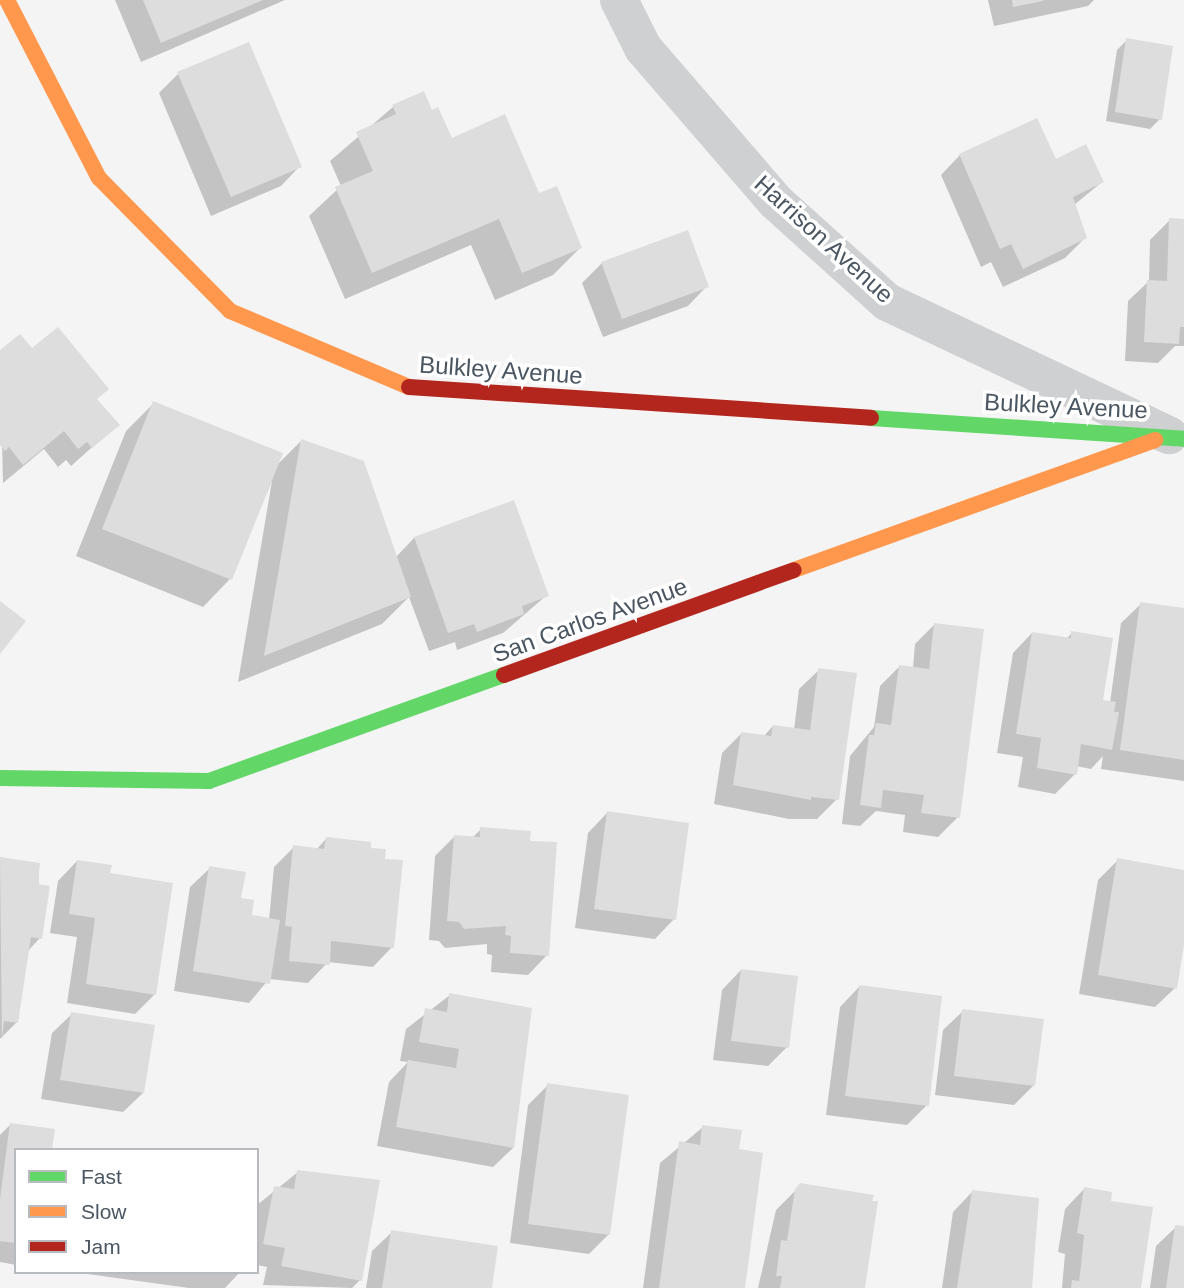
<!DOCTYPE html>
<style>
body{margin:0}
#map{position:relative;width:1184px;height:1288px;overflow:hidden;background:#f4f4f4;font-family:Arial,sans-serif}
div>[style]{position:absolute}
.shadow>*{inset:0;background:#0003}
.building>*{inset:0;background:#ddddde}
.street>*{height:38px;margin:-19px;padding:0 19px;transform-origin:19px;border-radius:19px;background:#ced0d2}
.fast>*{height:16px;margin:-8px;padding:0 8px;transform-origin:8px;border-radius:8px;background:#63d668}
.slow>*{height:16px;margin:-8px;padding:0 8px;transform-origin:8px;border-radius:8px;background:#ff974d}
.jam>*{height:16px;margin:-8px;padding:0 8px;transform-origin:8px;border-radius:8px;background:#b3261e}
span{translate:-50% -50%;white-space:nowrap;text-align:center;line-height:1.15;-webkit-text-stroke:7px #fff;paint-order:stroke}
.street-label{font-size:24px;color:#4a5661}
.legend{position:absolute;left:14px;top:1148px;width:245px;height:126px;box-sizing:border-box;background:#fff;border:2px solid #b7bbc0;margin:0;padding:9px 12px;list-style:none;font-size:21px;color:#4a5661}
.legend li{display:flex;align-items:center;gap:14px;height:35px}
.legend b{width:35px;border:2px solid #b7bbc0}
</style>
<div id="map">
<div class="shadow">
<div style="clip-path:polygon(115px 0,285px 0,141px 62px)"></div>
<div style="clip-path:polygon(988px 0,1094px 0,1088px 6px,994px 26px)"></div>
<div style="clip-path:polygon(1127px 40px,1160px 119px,1150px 129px,1106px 121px,1117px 50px)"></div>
<div style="clip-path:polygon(178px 74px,300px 166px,281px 186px,211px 216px,159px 93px)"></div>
<div style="clip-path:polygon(393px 107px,431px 112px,451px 140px,538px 195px,580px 248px,553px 275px,495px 300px,471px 245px,345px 299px,309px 216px,341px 186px,330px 161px)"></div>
<div style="clip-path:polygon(960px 155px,1055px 161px,1102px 182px,1074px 205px,1085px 238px,1065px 258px,1003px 287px,991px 262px,981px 267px,941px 175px)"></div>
<div style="clip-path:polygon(1170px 220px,1184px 221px,1184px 346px,1175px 346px,1158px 363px,1125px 361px,1128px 301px,1149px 281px,1150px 240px)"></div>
<div style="clip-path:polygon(602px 263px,707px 286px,688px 306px,603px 337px,582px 283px)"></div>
<div style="clip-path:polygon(32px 351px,117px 425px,71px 466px,66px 460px,58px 467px,44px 449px,3px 483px,0 352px)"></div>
<div style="clip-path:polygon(154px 403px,276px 466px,301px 441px,396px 557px,414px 538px,513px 502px,547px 595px,503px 633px,457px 650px,455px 642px,429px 651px,409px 597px,382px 624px,238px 682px,272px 481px,230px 579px,203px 607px,76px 556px,126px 431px)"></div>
<div style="clip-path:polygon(1141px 604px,1184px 610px,1184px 781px,1101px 769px,1103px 756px,1091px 769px,1076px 766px,1075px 774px,1055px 794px,1018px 787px,1023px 757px,997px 753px,1013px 653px,1032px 633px,1066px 639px,1072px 633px,1101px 702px,1110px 703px,1121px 623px)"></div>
<div style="clip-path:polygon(935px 624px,958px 817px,938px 837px,903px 832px,905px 815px,876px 811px,860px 826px,842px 824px,850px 756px,874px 727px,880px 686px,899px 667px,913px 668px,915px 644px)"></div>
<div style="clip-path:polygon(819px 670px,837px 799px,817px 819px,789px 819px,714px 804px,722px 753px,741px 734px,763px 737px,773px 726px,794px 730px,799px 689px)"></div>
<div style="clip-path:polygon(607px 813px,674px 919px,655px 939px,575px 928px,588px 833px)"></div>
<div style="clip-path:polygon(481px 829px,529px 843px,547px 955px,528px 975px,491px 972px,492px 955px,487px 954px,487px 944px,445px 948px,439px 941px,429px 940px,435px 856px,455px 836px,472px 838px)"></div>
<div style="clip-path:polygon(326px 839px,369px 849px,392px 947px,373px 967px,328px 962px,308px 983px,269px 979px,249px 1003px,174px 991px,190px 887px,210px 868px,250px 917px,269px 920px,274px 867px,294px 847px,316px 850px)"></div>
<div style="clip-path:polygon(0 859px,38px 864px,40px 938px,28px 951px,17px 1022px,0 1039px)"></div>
<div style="clip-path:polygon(1118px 860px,1184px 872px,1184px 935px,1175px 988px,1155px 1007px,1079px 994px,1098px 880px)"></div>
<div style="clip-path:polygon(77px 861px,108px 875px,154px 995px,135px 1014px,67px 1003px,77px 937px,50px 933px,58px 881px)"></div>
<div style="clip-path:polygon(741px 970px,787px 1047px,768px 1066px,713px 1060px,722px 990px)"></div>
<div style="clip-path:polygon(859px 987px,927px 1105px,907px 1125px,826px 1115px,840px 1007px)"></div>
<div style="clip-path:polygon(450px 995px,513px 1148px,493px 1167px,377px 1146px,389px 1082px,408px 1062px,400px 1061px,406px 1029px)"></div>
<div style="clip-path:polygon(963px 1011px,1034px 1085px,1014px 1105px,935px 1095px,943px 1030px)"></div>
<div style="clip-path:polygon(72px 1014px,143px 1093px,123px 1112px,41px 1099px,52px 1033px)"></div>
<div style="clip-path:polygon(548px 1085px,609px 1234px,589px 1254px,510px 1243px,528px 1105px)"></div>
<div style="clip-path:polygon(10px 1125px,16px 1150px,16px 1265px,0 1262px,0 1135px)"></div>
<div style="clip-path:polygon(703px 1127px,737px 1151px,744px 1288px,643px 1288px,660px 1163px)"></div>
<div style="clip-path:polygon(298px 1172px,360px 1280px,352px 1288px,263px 1285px,267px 1267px,257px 1265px,257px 1205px)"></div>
<div style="clip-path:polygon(801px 1185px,863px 1288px,758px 1288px,776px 1210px)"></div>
<div style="clip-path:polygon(1084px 1189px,1109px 1202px,1141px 1288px,1062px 1288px,1065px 1254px,1058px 1252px,1065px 1209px)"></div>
<div style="clip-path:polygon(972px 1192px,1029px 1288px,942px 1288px,953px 1212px)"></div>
<div style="clip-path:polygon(1176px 1227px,1184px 1228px,1184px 1288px,1150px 1288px,1156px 1246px)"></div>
<div style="clip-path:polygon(392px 1232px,490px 1288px,366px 1288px,372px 1251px)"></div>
<div style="clip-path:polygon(73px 1272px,240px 1272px,225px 1288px,189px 1288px)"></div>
</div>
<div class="building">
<div style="clip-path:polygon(143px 0,263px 0,161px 43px)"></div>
<div style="clip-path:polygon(1012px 0,1043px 0,1043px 1px,1013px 7px)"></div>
<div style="clip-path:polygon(1126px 38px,1173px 46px,1162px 120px,1115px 112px)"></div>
<div style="clip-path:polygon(249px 42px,302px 167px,231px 197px,177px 72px)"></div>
<div style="clip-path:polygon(424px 91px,432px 110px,438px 107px,452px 138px,505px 114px,539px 193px,557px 186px,582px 248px,522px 273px,499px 219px,372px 273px,335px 187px,373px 171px,356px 132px,396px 114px,392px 105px)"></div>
<div style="clip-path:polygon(1037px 118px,1056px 159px,1086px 144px,1104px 182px,1073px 197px,1087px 238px,1023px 269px,1011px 244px,1000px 249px,959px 154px)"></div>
<div style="clip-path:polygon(1169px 218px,1184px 219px,1184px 327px,1180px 327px,1179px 344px,1144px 342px,1147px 280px,1167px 281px)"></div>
<div style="clip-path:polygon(688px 230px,709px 287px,622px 319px,601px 262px)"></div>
<div style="clip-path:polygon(58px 327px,109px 389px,97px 399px,120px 425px,92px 448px,87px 442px,78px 449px,64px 431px,23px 465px,9px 447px,5px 451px,0 445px,0 350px,20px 334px,32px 348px)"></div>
<div style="clip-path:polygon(153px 401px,283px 453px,232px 580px,102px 529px)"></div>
<div style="clip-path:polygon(301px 439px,364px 461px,411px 597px,264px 656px)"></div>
<div style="clip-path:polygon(514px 500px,549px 596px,522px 606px,524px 614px,477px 632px,474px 624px,448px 633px,414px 537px)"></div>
<div style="clip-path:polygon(0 601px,26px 621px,0 654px)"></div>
<div style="clip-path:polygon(1140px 602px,1184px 608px,1184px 760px,1120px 750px)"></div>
<div style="clip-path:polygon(934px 623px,984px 629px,960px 818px,921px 813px,924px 795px,883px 790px,881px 808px,860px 805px,869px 735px,874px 735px,876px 723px,891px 725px,899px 665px,929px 669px)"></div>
<div style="clip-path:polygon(1071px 631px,1113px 638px,1103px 700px,1116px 702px,1114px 712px,1119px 712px,1112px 750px,1081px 744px,1077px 775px,1037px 768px,1041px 738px,1016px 734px,1032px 632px,1071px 638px)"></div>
<div style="clip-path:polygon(818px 668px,857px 673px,839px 800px,811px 797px,811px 800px,733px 785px,741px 732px,771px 736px,773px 725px,810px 730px)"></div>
<div style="clip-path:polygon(607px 811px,689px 823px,676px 920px,594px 909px)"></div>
<div style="clip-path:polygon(480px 827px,531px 831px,530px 841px,557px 842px,549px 956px,510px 953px,511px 936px,505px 935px,506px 926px,464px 929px,459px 922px,447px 921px,454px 835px,480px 837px)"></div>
<div style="clip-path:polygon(326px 837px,371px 842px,371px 848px,386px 849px,385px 859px,403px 860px,394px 948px,331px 941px,330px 965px,289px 961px,292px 927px,285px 926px,293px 845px,324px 849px)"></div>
<div style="clip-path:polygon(0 857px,40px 863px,38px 884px,50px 886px,42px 939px,31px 937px,18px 1023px,4px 1021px,2px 1040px)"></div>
<div style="clip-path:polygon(1117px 858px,1184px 870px,1184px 945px,1177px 989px,1098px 975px)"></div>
<div style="clip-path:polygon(77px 860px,112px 865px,110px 873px,173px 883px,156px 995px,86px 984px,95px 918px,69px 914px)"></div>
<div style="clip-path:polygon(209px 866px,246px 872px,241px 898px,254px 900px,252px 915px,280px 920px,270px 984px,193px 971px)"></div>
<div style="clip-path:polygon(741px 969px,798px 976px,789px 1048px,731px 1041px)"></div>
<div style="clip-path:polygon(859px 985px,942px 996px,929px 1106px,845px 1096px)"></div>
<div style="clip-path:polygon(449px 993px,532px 1008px,514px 1148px,396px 1127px,408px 1060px,456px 1068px,459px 1049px,419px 1042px,425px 1008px,447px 1012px)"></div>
<div style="clip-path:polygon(962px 1009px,1044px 1019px,1035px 1086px,954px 1076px)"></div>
<div style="clip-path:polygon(71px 1012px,155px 1025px,144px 1093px,60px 1080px)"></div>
<div style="clip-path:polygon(547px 1083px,629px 1095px,610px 1235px,528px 1224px)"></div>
<div style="clip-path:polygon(10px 1123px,55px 1129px,52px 1150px,16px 1150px,16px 1243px,0 1241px,0 1199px)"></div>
<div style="clip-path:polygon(702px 1125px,742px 1130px,739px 1149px,763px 1153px,745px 1288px,659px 1288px,679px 1141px,700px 1145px)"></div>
<div style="clip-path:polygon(297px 1170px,380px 1180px,362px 1281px,281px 1266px,285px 1248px,263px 1244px,274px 1186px,294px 1189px)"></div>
<div style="clip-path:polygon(800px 1183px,874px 1195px,872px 1201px,878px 1201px,865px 1288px,780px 1288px,782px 1276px,776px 1276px,781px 1240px,787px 1241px,795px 1189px)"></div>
<div style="clip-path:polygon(1084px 1187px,1112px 1192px,1111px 1201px,1153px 1207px,1141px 1288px,1071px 1288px,1072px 1280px,1079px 1281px,1081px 1266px,1084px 1235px,1077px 1233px)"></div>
<div style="clip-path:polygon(972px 1190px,1039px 1198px,1032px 1288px,957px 1288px)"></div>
<div style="clip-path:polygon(1175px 1225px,1184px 1226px,1184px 1288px,1166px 1288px)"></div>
<div style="clip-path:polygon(391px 1230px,498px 1246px,492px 1288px,382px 1288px)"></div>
</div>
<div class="street">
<div style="left:619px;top:0;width:54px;rotate:63.4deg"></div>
<div style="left:643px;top:48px;width:202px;rotate:49.2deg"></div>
<div style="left:775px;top:201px;width:151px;rotate:42deg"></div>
<div style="left:887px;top:302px;width:312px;rotate:25.3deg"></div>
</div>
<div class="fast">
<div style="left:871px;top:418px;width:314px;rotate:3.8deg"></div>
<div style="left:0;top:778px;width:209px;rotate:0.8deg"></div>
<div style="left:209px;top:781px;width:313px;rotate:-19.8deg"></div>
</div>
<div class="slow">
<div style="left:7px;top:0;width:200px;rotate:62.7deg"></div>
<div style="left:99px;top:178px;width:187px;rotate:45.4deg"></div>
<div style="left:230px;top:311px;width:194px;rotate:23deg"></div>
<div style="left:794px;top:570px;width:384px;rotate:-19.8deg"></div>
</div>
<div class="jam">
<div style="left:409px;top:387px;width:463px;rotate:3.8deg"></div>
<div style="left:504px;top:675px;width:308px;rotate:-19.9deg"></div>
</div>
<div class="street-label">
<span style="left:824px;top:239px;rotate:42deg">Harrison Avenue</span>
<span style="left:501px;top:370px;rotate:4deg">Bulkley Avenue</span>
<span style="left:1066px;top:406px;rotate:3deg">Bulkley Avenue</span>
<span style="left:590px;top:620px;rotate:-20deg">San Carlos Avenue</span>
</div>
<ul class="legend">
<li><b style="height:9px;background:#63d668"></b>Fast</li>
<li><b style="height:9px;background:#ff974d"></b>Slow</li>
<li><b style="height:9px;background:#b3261e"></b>Jam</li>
</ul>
</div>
